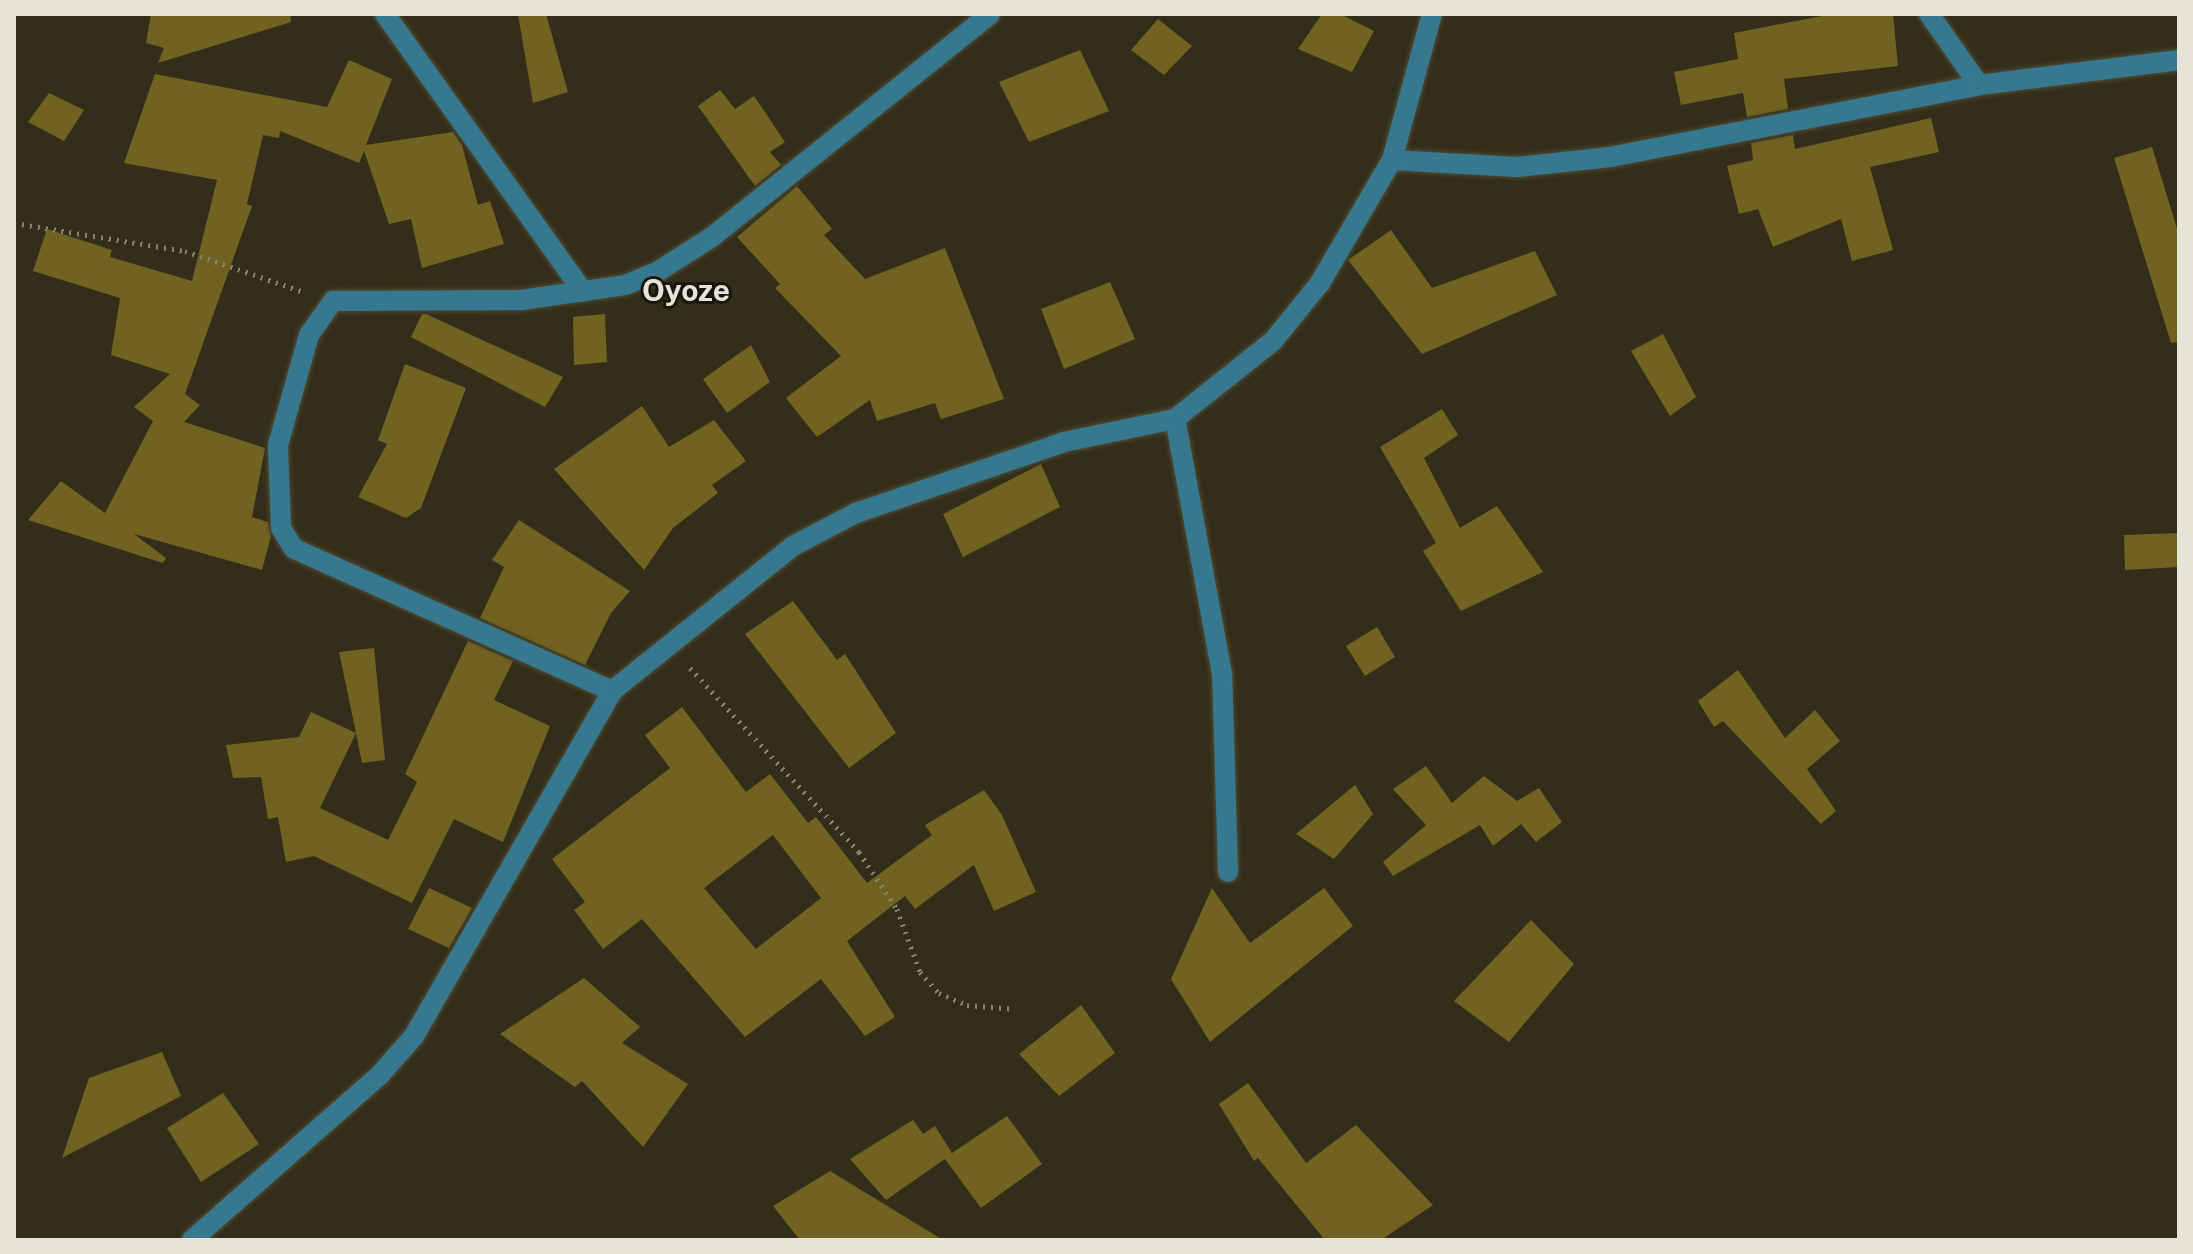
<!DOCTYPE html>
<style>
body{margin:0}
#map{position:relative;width:2193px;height:1254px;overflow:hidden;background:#332e19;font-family:"Public Sans",sans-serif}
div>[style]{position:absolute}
.building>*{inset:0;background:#706220}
.path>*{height:5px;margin-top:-2.5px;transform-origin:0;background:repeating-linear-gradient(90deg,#878372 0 2px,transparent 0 8px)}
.roads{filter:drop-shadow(0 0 2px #504b37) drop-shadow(0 0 2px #504b37)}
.minor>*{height:20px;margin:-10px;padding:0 10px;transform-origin:10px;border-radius:10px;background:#36798f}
span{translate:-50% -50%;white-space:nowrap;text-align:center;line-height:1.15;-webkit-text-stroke:6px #18160d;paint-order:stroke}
.quarter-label{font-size:30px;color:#e6e4d7;font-weight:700}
.frame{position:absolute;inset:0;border:16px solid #e6e4d7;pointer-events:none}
</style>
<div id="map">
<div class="building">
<div style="clip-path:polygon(151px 14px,290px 14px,291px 22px,158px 63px,164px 48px,146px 43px)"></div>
<div style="clip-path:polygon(518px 14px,546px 14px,568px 92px,533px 103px)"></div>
<div style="clip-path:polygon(1322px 14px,1340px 14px,1374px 31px,1352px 72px,1298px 49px)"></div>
<div style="clip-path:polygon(1832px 14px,1893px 14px,1898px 66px,1784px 79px,1788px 109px,1747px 117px,1743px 93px,1681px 105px,1674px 72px,1738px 59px,1734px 33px)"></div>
<div style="clip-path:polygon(1158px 19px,1192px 46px,1164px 75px,1131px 50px)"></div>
<div style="clip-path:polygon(1080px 50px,1109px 111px,1029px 142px,999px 82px)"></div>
<div style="clip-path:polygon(349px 60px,392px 79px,366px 145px,453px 132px,462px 145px,478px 205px,490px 201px,504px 244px,422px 268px,411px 219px,389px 224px,364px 151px,359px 163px,280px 131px,279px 138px,263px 135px,247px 204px,252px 206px,185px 394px,200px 405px,184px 422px,265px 448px,252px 517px,268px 522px,271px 536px,262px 570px,134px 534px,166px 558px,163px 563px,28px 520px,61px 481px,105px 513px,153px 421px,134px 407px,170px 374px,111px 355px,120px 298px,33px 271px,47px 229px,112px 250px,110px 257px,192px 281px,217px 180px,124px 163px,155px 74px,327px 107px)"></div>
<div style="clip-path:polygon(720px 90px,735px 109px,754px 96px,785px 142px,770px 152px,781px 165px,755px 186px,698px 106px)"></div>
<div style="clip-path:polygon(49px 93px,84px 110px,64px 141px,28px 122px)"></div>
<div style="clip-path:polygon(1931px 118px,1939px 152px,1870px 167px,1893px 250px,1852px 261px,1841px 219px,1773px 247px,1758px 209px,1739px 214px,1727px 166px,1753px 160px,1751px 143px,1793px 135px,1795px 149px)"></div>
<div style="clip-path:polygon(2152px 147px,2179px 235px,2179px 342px,2171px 343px,2114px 158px)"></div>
<div style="clip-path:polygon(797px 186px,832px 229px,824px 235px,865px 279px,945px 248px,1004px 399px,941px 419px,935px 403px,877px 421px,870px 400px,817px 437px,786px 398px,841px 356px,775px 288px,780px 284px,737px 237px)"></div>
<div style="clip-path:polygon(1391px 230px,1432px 288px,1535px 251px,1557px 295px,1422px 354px,1348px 260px)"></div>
<div style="clip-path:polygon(1110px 282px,1135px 339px,1064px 369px,1041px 309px)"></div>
<div style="clip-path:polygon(422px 314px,426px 314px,563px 377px,545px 407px,411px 337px)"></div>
<div style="clip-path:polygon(605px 314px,607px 362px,574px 365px,573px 317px)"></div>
<div style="clip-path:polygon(1663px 334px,1696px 397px,1670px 416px,1631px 351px)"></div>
<div style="clip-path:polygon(751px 345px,770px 382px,727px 413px,703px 379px)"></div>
<div style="clip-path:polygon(405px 364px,466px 388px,421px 508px,406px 518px,358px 497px,387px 444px,378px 440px)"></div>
<div style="clip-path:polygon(642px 406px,669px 447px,714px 420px,746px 461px,712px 485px,718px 493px,673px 528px,644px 570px,554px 469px)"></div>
<div style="clip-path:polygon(1442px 409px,1458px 435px,1424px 458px,1460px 528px,1497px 506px,1543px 572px,1461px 611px,1423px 551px,1436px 543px,1380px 447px)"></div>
<div style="clip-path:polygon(1041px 464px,1060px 507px,963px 557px,943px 514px)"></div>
<div style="clip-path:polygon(519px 520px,630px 591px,611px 613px,585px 665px,480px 618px,504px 567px,492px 560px)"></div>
<div style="clip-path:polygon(2179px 533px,2179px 567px,2125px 570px,2124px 535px)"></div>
<div style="clip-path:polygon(793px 601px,837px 660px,845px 654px,896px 733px,849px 768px,745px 634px)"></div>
<div style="clip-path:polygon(1377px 627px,1395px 657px,1365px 676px,1346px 646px)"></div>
<div style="clip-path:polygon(468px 641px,513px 661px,494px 700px,550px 726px,503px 842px,454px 819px,412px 903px,314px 856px,286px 862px,278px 817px,268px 819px,261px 777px,233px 778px,226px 745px,299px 737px,311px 712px,356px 733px,339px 652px,374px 648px,385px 760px,362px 763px,356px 733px,320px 808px,388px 840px,417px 782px,405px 774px)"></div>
<div style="clip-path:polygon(1738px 670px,1785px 738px,1815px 710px,1840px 741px,1807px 769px,1836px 811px,1821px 824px,1723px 721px,1714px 727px,1698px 701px)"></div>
<div style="clip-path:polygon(evenodd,682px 707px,746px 792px,770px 774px,808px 823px,816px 817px,867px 883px,932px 835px,925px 825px,984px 790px,1002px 815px,1036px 892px,994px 911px,974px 865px,915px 909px,905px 896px,847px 941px,895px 1017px,865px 1036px,821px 979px,745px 1037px,642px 919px,603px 949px,574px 910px,585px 902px,552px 859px,670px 768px,645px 735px,682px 707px,773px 835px,821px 898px,756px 949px,704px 888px,773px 835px)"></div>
<div style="clip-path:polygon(1426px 766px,1452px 803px,1484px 776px,1517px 801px,1539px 788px,1562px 822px,1536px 842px,1521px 824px,1493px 846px,1480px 825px,1393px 876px,1383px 862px,1426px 825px,1393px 789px)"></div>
<div style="clip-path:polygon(1355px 785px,1373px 814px,1334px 859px,1296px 834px)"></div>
<div style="clip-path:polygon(429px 888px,472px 908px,449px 948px,408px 929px)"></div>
<div style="clip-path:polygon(1212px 888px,1250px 943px,1324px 888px,1353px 926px,1210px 1042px,1171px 979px)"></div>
<div style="clip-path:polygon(1531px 920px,1574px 964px,1509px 1042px,1454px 1001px)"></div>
<div style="clip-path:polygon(584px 978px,640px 1027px,622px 1043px,688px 1084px,643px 1147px,582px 1081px,575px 1087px,500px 1034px)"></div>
<div style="clip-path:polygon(1081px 1005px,1115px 1053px,1059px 1096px,1019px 1054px)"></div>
<div style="clip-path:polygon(162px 1052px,181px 1096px,62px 1158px,89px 1078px)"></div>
<div style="clip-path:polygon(1248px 1083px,1306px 1163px,1356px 1125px,1433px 1205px,1381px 1240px,1325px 1240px,1258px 1158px,1254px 1161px,1219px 1104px)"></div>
<div style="clip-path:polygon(223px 1093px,259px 1144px,201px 1182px,167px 1128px)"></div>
<div style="clip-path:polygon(1007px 1116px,1042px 1164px,981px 1208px,945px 1159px,886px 1200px,850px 1159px,913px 1120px,923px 1134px,935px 1126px,952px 1153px)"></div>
<div style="clip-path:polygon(830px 1171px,943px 1240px,800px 1240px,773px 1206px)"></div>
</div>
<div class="path">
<div style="left:14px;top:223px;width:173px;rotate:9.3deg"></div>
<div style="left:185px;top:251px;width:126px;rotate:19deg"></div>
<div style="left:690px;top:668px;width:250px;rotate:47.4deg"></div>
<div style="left:859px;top:852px;width:69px;rotate:56.3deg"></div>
<div style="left:897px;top:909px;width:67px;rotate:69.9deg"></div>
<div style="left:920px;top:972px;width:28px;rotate:48deg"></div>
<div style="left:939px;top:993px;width:30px;rotate:23deg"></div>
<div style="left:967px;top:1005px;width:48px;rotate:4.8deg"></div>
</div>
<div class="roads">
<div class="minor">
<div style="left:385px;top:14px;width:341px;rotate:54.5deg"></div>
<div style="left:1929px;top:14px;width:87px;rotate:54.8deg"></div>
<div style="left:1392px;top:160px;width:125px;rotate:3.2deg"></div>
<div style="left:1517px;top:167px;width:94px;rotate:-6.1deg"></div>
<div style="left:1610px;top:157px;width:376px;rotate:-11deg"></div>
<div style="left:1979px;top:85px;width:202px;rotate:-7.1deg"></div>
<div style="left:612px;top:691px;width:348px;rotate:-155.9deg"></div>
<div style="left:294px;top:549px;width:25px;rotate:-122deg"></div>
<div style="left:281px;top:528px;width:83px;rotate:-92.1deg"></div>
<div style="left:278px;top:445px;width:114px;rotate:-74.3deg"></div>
<div style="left:309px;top:335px;width:42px;rotate:-54.8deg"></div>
<div style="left:333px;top:301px;width:188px;rotate:-0.3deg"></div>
<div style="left:521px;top:300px;width:105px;rotate:-8.2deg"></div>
<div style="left:625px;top:285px;width:35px;rotate:-22deg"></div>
<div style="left:657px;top:272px;width:65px;rotate:-32.5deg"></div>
<div style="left:712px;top:237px;width:356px;rotate:-38.7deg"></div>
<div style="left:1228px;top:872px;width:198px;rotate:-91.7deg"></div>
<div style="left:1222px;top:674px;width:259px;rotate:-100.4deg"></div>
<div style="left:1175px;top:419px;width:125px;rotate:-38.5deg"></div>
<div style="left:1273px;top:341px;width:75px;rotate:-51deg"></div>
<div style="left:1320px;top:283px;width:143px;rotate:-59.7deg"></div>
<div style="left:1392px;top:160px;width:151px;rotate:-74.7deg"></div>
<div style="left:192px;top:1240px;width:249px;rotate:-41.3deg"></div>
<div style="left:379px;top:1076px;width:53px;rotate:-48.8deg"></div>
<div style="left:414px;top:1036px;width:398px;rotate:-60.1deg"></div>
<div style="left:612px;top:691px;width:232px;rotate:-38.7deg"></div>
<div style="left:793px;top:546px;width:71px;rotate:-27.6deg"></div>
<div style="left:856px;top:513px;width:220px;rotate:-18.8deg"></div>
<div style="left:1064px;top:442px;width:113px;rotate:-11.7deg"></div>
</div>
</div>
<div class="quarter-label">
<span style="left:686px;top:290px">Oyoze</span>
</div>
<div class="frame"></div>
</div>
